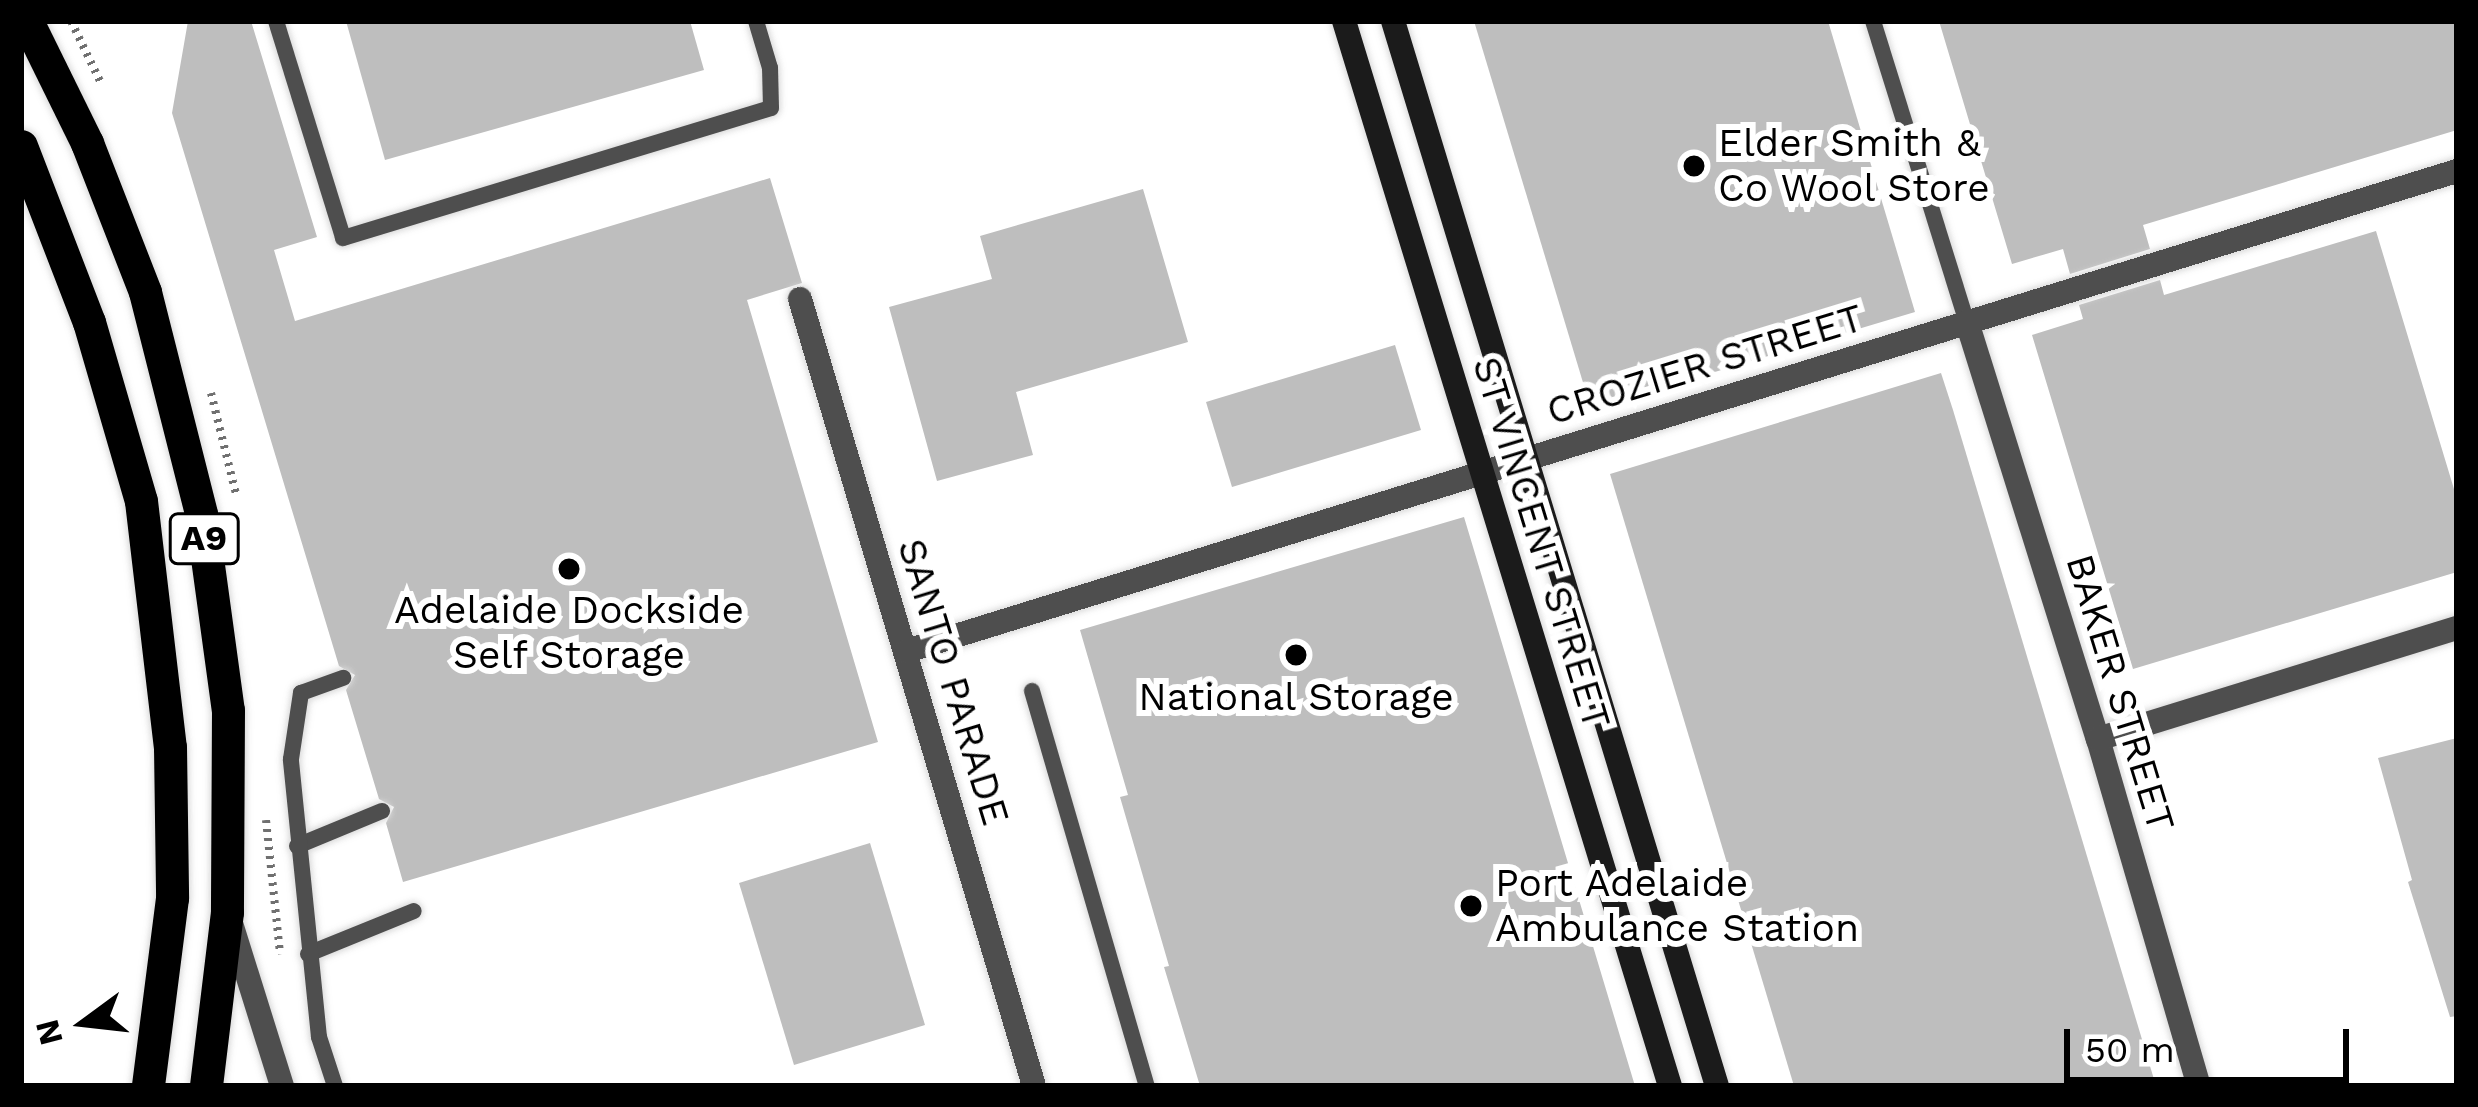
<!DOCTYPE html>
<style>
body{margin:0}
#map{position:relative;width:2478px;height:1107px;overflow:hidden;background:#fff;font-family:"Work Sans",sans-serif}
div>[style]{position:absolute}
.building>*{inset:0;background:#bebebe}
.path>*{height:8px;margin-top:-4px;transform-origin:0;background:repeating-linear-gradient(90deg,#707070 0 3px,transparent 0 9px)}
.roads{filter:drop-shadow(0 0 3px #dbdbdb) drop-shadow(0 0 3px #dbdbdb)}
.service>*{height:16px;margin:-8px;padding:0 8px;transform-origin:8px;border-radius:8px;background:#4e4e4e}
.minor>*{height:24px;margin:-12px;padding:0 12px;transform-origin:12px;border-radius:12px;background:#4e4e4e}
.secondary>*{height:24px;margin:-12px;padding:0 12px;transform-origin:12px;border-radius:12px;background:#1b1b1b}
.trunk>*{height:33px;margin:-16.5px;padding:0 16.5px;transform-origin:16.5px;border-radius:16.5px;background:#000}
.dots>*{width:33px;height:33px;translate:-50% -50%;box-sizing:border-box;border:6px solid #fff;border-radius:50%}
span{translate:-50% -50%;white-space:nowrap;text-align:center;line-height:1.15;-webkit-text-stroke:12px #fff;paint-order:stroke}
.shield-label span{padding:3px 9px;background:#fff;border:3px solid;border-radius:9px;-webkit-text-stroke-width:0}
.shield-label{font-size:36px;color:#000;font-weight:700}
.poi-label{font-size:39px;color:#000}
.left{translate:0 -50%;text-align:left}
.street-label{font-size:39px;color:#000}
.frame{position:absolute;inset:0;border:24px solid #000;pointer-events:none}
.north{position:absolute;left:24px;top:963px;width:120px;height:120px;-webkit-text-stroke:9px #fff;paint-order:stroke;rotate:255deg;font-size:33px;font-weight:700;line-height:48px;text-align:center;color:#000}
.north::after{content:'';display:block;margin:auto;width:42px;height:54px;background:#000;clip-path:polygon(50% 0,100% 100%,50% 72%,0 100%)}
.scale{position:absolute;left:2064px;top:1029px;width:285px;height:54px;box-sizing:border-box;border:6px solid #000;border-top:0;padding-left:15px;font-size:36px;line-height:42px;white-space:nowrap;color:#000;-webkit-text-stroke:9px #fff;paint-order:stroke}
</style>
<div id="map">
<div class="building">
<div style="clip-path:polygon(188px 21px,251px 21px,317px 237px,274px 250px,295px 321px,770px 178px,802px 283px,747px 300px,878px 742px,403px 882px,386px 823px,394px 807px,379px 799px,346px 690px,355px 675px,339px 666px,172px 113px)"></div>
<div style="clip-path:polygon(346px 21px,690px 21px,704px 70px,385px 160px)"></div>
<div style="clip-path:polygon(1474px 21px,1828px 21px,1915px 312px,1591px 409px)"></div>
<div style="clip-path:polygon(1939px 21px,2457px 21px,2457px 130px,2143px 225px,2150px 249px,2070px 274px,2063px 249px,2012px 264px)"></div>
<div style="clip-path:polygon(1143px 189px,1188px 342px,1016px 392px,1033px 455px,937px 481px,889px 307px,992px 279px,980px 236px)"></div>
<div style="clip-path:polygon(2376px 231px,2457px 499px,2457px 572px,2133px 669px,2032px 335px,2083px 319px,2079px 305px,2160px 280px,2164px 295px)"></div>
<div style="clip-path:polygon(1395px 345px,1421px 430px,1232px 487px,1206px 402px)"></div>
<div style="clip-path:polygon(1941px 373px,1953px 410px,2156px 1086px,1794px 1086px,1610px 474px)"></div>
<div style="clip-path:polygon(1464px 517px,1635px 1086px,1200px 1086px,1164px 967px,1169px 966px,1120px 797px,1128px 795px,1080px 630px)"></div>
<div style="clip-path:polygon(2457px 738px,2457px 1016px,2450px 1017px,2408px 882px,2412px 880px,2378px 758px)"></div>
<div style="clip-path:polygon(870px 843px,925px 1025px,794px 1065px,739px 883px)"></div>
</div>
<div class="path">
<div style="left:71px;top:21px;width:71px;rotate:64.2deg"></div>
<div style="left:211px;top:393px;width:104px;rotate:76.1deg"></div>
<div style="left:266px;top:820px;width:135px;rotate:84deg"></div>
</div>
<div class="roads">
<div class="service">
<div style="left:276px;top:21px;width:227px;rotate:72.8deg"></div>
<div style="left:343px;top:238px;width:447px;rotate:-16.9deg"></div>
<div style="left:771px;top:108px;width:40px;rotate:-91.4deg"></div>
<div style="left:770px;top:68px;width:49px;rotate:-106.6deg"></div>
<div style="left:1873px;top:21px;width:315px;rotate:72.7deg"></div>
<div style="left:1032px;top:691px;width:411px;rotate:73.8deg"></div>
<div style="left:297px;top:846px;width:92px;rotate:-22.4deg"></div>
<div style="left:308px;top:954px;width:114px;rotate:-22.1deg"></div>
<div style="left:335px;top:1086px;width:52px;rotate:-108.1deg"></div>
<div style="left:319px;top:1037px;width:279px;rotate:-95.8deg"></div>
<div style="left:291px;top:759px;width:67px;rotate:-81.4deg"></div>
<div style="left:301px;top:693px;width:45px;rotate:-19.7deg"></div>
</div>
<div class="minor">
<div style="left:800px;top:299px;width:821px;rotate:73.44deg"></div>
<div style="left:1967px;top:322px;width:437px;rotate:72.6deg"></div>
<div style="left:2098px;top:739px;width:361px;rotate:73.8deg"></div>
<div style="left:907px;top:651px;width:1623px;rotate:-17.21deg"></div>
<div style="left:2098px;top:739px;width:376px;rotate:-17.2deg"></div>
<div style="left:230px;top:920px;width:174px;rotate:72.6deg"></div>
</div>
<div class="secondary">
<div style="left:1344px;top:21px;width:1114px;rotate:72.98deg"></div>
<div style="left:1393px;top:21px;width:1113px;rotate:73.08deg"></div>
</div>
<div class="trunk">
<div style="left:27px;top:21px;width:136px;rotate:63.8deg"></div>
<div style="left:87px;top:143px;width:160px;rotate:68.7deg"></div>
<div style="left:145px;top:292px;width:229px;rotate:75.8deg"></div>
<div style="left:201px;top:514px;width:198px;rotate:82.2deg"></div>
<div style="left:228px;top:710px;width:202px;rotate:90.3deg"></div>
<div style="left:227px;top:912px;width:175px;rotate:96.9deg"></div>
<div style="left:21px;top:146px;width:189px;rotate:68.9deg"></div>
<div style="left:89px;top:322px;width:186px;rotate:73.8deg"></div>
<div style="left:141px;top:501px;width:248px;rotate:83.3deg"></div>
<div style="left:170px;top:747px;width:151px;rotate:89.2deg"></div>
<div style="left:172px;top:898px;width:190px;rotate:97.3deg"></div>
</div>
</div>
<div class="dots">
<div style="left:1694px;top:166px;background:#000"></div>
<div style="left:569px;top:569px;background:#000"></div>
<div style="left:1296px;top:655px;background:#000"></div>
<div style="left:1471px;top:906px;background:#000"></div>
</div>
<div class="shield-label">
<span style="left:204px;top:539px">A9</span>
</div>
<div class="poi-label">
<span class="left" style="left:1718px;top:166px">Elder Smith &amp;<br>Co Wool Store</span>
<span style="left:569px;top:633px">Adelaide Dockside<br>Self Storage</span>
<span style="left:1296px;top:697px">National Storage</span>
<span class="left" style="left:1495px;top:906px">Port Adelaide<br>Ambulance Station</span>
</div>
<div class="street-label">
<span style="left:1705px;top:365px;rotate:-17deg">CROZIER STREET</span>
<span style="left:1541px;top:543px;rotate:73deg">ST VINCENT STREET</span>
<span style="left:953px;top:682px;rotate:73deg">SANTO PARADE</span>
<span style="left:2120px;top:693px;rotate:73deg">BAKER STREET</span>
</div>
<div class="frame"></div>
<div class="north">N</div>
<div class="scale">50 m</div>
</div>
